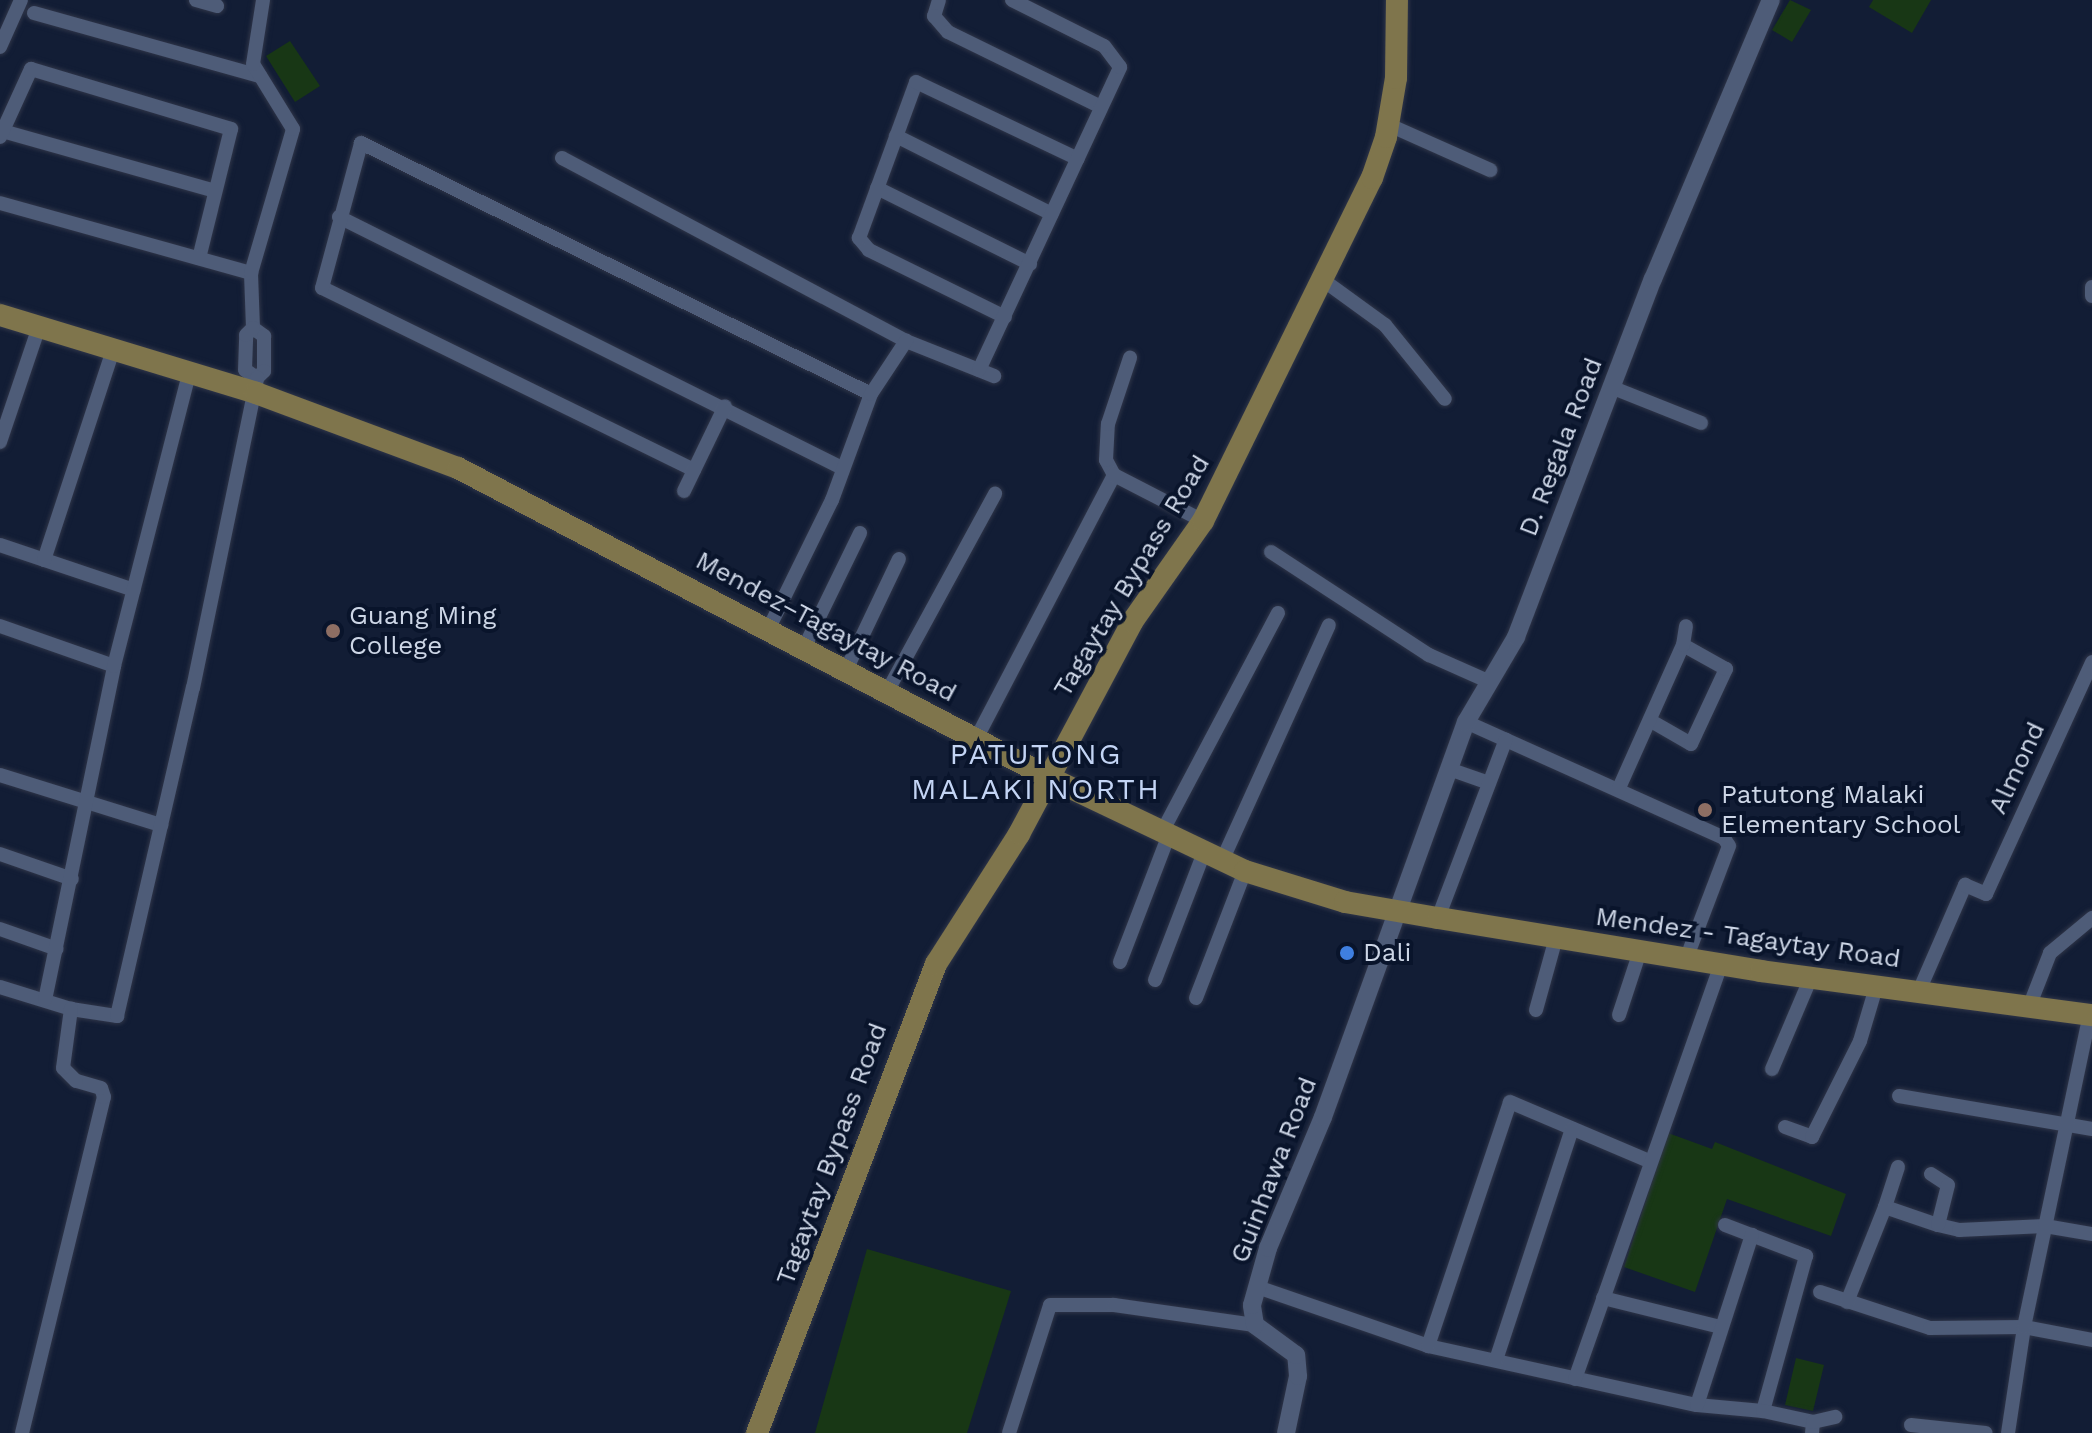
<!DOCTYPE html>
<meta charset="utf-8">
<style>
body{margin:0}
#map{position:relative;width:2092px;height:1433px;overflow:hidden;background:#121d35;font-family:"Work Sans",sans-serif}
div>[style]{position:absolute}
.green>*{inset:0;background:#183715}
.roads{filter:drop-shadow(0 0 2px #2f3548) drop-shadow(0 0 2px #2f3548)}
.minor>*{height:14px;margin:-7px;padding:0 7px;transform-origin:7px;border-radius:7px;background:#4e5c78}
.tertiary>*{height:18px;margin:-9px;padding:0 9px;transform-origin:9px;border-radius:9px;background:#4e5c78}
.primary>*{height:22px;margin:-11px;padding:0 11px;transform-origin:11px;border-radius:11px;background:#7f754c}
.dots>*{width:22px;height:22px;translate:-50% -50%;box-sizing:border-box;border:4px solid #09142b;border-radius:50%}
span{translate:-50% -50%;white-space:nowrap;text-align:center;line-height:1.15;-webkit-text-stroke:8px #09142b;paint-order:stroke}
.street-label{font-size:26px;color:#cdd6e6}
.poi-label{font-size:26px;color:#cdd6e6}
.left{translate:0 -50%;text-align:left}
.quarter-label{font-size:30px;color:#c3d4f4;letter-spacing:2px}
</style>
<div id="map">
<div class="green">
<div style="clip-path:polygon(1790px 0,1811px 10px,1792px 42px,1772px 30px)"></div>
<div style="clip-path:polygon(1873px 0,1931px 0,1912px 33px,1869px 7px)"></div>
<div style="clip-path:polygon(290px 41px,320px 86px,295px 102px,266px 56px)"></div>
<div style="clip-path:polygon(1668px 1133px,1712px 1149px,1715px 1142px,1846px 1194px,1831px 1236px,1727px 1199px,1695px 1292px,1624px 1267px)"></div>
<div style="clip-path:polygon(867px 1249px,1011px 1291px,967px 1433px,815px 1433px)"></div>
<div style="clip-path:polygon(1796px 1358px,1824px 1365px,1813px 1411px,1785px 1405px)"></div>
</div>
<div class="roads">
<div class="minor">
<div style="left:196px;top:0;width:22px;rotate:16deg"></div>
<div style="left:939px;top:0;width:17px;rotate:107deg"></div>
<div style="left:934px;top:16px;width:21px;rotate:49deg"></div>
<div style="left:948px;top:32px;width:170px;rotate:26.1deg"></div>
<div style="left:34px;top:13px;width:235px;rotate:15.6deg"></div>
<div style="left:0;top:47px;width:51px;rotate:-65.9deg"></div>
<div style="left:1389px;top:125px;width:111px;rotate:24deg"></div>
<div style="left:2px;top:131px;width:221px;rotate:15.7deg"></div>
<div style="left:896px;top:136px;width:174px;rotate:26.6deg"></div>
<div style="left:0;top:137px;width:75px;rotate:-65.5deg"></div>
<div style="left:31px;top:69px;width:209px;rotate:16.7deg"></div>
<div style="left:231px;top:129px;width:133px;rotate:103.9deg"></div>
<div style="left:562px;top:158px;width:390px;rotate:28deg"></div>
<div style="left:906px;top:341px;width:95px;rotate:21.7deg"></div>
<div style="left:877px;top:188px;width:171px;rotate:26.4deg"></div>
<div style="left:0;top:203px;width:261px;rotate:15.6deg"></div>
<div style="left:339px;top:217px;width:560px;rotate:26.52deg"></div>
<div style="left:1323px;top:280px;width:77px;rotate:36deg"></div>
<div style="left:1385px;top:325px;width:95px;rotate:51deg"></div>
<div style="left:2092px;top:287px;width:9px;rotate:90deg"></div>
<div style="left:1005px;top:317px;width:152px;rotate:-153.8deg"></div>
<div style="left:869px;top:250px;width:16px;rotate:-130deg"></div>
<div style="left:859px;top:238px;width:166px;rotate:-69.9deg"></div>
<div style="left:916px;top:82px;width:179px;rotate:25.4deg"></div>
<div style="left:253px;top:328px;width:55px;rotate:-92.1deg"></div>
<div style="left:251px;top:273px;width:150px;rotate:-73.7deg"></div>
<div style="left:293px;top:129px;width:76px;rotate:-121.6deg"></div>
<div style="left:253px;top:64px;width:65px;rotate:-81.1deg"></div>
<div style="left:253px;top:328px;width:14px;rotate:36deg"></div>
<div style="left:264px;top:336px;width:35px;rotate:90deg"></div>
<div style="left:264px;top:371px;width:10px;rotate:135deg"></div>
<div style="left:257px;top:378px;width:14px;rotate:-146deg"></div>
<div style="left:245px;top:370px;width:35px;rotate:-88deg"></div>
<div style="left:246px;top:335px;width:10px;rotate:-45deg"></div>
<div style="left:979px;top:370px;width:334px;rotate:-65deg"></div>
<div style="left:1120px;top:67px;width:26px;rotate:-127deg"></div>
<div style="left:1104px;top:46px;width:103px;rotate:-153.4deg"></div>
<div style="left:1611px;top:387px;width:97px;rotate:21.8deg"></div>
<div style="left:0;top:442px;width:121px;rotate:-71.3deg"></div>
<div style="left:694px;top:470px;width:414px;rotate:-153.9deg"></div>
<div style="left:322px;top:288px;width:150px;rotate:-74.9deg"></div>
<div style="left:361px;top:143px;width:568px;rotate:26.2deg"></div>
<div style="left:1114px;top:475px;width:17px;rotate:-118deg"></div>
<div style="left:1106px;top:460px;width:36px;rotate:-87deg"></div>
<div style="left:1108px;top:424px;width:70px;rotate:-71.6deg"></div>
<div style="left:684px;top:491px;width:94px;rotate:-64.2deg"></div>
<div style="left:0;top:545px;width:141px;rotate:18.6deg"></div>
<div style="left:1271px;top:552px;width:189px;rotate:33.1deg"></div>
<div style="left:1429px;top:655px;width:67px;rotate:23.9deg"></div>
<div style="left:44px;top:560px;width:221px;rotate:-71.8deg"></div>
<div style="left:0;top:626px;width:121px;rotate:19.3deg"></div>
<div style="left:769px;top:628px;width:143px;rotate:-63.8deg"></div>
<div style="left:832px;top:500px;width:113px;rotate:-69.8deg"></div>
<div style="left:871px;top:394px;width:64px;rotate:-56.6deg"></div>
<div style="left:804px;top:648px;width:128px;rotate:-64deg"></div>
<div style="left:846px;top:670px;width:123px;rotate:-64.5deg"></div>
<div style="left:887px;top:692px;width:226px;rotate:-61.4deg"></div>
<div style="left:1651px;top:721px;width:46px;rotate:29.9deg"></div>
<div style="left:1691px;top:744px;width:83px;rotate:-65deg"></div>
<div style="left:1726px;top:669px;width:49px;rotate:-150.8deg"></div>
<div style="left:1466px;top:722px;width:283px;rotate:24.2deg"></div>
<div style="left:1724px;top:838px;width:9px;rotate:58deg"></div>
<div style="left:1729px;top:846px;width:121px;rotate:110.8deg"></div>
<div style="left:976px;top:739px;width:298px;rotate:-62.4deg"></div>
<div style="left:1114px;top:475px;width:100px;rotate:27.3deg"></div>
<div style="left:1449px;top:769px;width:42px;rotate:19.3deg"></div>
<div style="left:0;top:775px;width:169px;rotate:17.3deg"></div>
<div style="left:1619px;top:788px;width:157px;rotate:-65.9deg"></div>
<div style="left:1683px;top:645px;width:19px;rotate:-81deg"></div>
<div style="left:1161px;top:834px;width:250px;rotate:-62.1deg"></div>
<div style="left:0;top:854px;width:76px;rotate:19.1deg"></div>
<div style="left:1221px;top:863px;width:261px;rotate:-65.6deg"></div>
<div style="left:1438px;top:918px;width:191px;rotate:-69.2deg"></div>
<div style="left:0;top:929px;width:60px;rotate:19.3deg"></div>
<div style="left:1120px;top:962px;width:134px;rotate:-69deg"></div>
<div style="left:1155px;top:980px;width:134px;rotate:-69deg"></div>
<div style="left:0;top:987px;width:74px;rotate:17.2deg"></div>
<div style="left:71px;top:1009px;width:47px;rotate:8.7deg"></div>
<div style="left:117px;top:1016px;width:337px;rotate:-77deg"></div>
<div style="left:193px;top:688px;width:317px;rotate:-78.3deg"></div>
<div style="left:1919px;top:991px;width:116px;rotate:-66.5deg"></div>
<div style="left:1965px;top:885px;width:23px;rotate:23deg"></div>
<div style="left:1986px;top:894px;width:255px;rotate:-65.4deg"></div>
<div style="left:1196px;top:998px;width:136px;rotate:-68.9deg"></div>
<div style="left:45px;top:1000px;width:341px;rotate:-78.3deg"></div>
<div style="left:114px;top:666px;width:302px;rotate:-75.6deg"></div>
<div style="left:2029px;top:1007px;width:58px;rotate:-68.7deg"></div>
<div style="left:2050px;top:953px;width:55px;rotate:-39.8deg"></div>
<div style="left:1536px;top:1010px;width:75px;rotate:-74.5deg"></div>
<div style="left:1619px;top:1015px;width:67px;rotate:-71.8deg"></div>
<div style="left:1772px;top:1069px;width:100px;rotate:-67deg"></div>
<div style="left:1899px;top:1096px;width:196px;rotate:9.7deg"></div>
<div style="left:1785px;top:1127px;width:29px;rotate:20deg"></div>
<div style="left:1812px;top:1137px;width:107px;rotate:-63.4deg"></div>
<div style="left:1860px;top:1041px;width:59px;rotate:-73.4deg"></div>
<div style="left:1898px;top:1167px;width:42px;rotate:108deg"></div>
<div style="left:1885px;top:1207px;width:56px;rotate:18.8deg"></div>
<div style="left:1938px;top:1225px;width:22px;rotate:13deg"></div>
<div style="left:1959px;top:1230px;width:86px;rotate:-2.7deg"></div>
<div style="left:2045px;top:1226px;width:48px;rotate:9.7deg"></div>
<div style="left:1931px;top:1174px;width:20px;rotate:33deg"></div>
<div style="left:1948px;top:1185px;width:41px;rotate:104deg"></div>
<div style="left:1725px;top:1225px;width:87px;rotate:20.9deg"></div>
<div style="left:1806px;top:1256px;width:161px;rotate:105.5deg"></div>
<div style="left:1257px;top:1287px;width:181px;rotate:19deg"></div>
<div style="left:1428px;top:1346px;width:275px;rotate:12.4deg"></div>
<div style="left:1697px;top:1405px;width:66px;rotate:5.2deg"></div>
<div style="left:1763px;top:1411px;width:51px;rotate:12.4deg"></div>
<div style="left:1813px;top:1422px;width:11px;rotate:95deg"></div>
<div style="left:1820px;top:1292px;width:116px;rotate:18.1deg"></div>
<div style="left:1930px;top:1328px;width:94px;rotate:-0.6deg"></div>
<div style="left:2024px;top:1327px;width:69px;rotate:10.8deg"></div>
<div style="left:1603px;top:1298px;width:121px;rotate:13.9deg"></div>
<div style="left:1847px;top:1302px;width:102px;rotate:-68.2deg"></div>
<div style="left:1428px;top:1346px;width:257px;rotate:-71.4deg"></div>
<div style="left:1510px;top:1102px;width:151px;rotate:23deg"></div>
<div style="left:1496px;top:1360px;width:243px;rotate:-71.8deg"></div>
<div style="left:1575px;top:1379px;width:439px;rotate:-70.6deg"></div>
<div style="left:1697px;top:1405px;width:179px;rotate:-72.1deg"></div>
<div style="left:1813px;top:1422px;width:23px;rotate:-13deg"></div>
<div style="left:1911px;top:1425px;width:75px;rotate:6.1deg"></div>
<div style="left:22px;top:1433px;width:346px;rotate:-76.3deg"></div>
<div style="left:104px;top:1097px;width:9px;rotate:-108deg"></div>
<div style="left:101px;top:1088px;width:26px;rotate:-164deg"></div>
<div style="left:76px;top:1081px;width:18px;rotate:-135deg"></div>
<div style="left:63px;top:1068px;width:60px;rotate:-82.3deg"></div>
<div style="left:1009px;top:1433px;width:134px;rotate:-72.2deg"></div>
<div style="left:1050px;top:1305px;width:64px"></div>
<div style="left:1114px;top:1305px;width:142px;rotate:8.1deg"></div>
<div style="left:2008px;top:1433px;width:107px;rotate:-81.4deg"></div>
<div style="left:2024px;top:1327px;width:319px;rotate:-78.1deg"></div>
</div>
<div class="tertiary">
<div style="left:1286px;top:1433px;width:58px;rotate:-78.1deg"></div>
<div style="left:1298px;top:1376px;width:21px;rotate:-95deg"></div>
<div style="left:1296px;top:1355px;width:51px;rotate:-143.8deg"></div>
<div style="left:1255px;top:1325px;width:20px;rotate:-99deg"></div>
<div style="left:1252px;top:1305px;width:59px;rotate:-74.3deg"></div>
<div style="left:1268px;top:1248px;width:142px;rotate:-67.2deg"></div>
<div style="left:1323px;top:1117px;width:420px;rotate:-70.1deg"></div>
<div style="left:1466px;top:722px;width:99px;rotate:-59.5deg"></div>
<div style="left:1516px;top:637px;width:383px;rotate:-69.1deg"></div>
<div style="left:1653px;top:279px;width:303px;rotate:-67.1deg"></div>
</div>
<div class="primary">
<div style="left:0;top:315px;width:268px;rotate:16.9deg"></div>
<div style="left:256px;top:393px;width:215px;rotate:20.4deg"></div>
<div style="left:458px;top:468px;width:666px;rotate:27.64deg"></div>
<div style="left:1048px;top:777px;width:218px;rotate:25.5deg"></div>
<div style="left:1245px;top:871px;width:105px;rotate:17.2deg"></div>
<div style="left:1345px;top:902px;width:94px;rotate:9.8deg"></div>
<div style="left:1438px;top:918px;width:327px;rotate:9.3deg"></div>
<div style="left:1761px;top:971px;width:334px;rotate:7.6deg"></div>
<div style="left:757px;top:1433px;width:502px;rotate:-69.11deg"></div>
<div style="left:936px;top:964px;width:154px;rotate:-57.4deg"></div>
<div style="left:1019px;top:834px;width:240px;rotate:-61.9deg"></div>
<div style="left:1132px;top:622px;width:123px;rotate:-54.9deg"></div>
<div style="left:1203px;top:521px;width:382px;rotate:-63.8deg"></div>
<div style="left:1372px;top:178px;width:43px;rotate:-71.1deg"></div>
<div style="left:1386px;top:137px;width:60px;rotate:-80.4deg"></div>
<div style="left:1396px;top:78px;width:78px;rotate:-89.3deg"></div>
</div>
</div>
<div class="dots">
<div style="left:333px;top:631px;background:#8d6e63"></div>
<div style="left:1705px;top:810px;background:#8d6e63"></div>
<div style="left:1347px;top:953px;background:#3f7fe0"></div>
</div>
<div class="street-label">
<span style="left:1561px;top:447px;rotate:-69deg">D. Regala Road</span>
<span style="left:1132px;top:576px;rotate:-59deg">Tagaytay Bypass Road</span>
<span style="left:826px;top:627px;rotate:28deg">Mendez–Tagaytay Road</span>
<span style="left:2017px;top:768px;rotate:-65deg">Almond</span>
<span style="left:1748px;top:938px;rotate:8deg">Mendez - Tagaytay Road</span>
<span style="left:832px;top:1154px;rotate:-70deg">Tagaytay Bypass Road</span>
<span style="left:1274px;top:1170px;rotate:-69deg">Guinhawa Road</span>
</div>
<div class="poi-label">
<span class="left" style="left:349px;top:631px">Guang Ming<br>College</span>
<span class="left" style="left:1721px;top:810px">Patutong Malaki<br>Elementary School</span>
<span class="left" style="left:1363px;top:953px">Dali</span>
</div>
<div class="quarter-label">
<span style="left:1036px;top:771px">PATUTONG<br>MALAKI NORTH</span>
</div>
</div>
